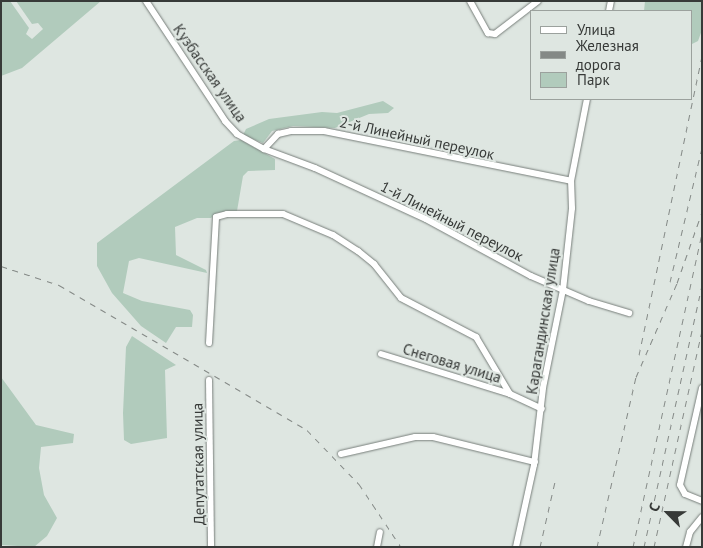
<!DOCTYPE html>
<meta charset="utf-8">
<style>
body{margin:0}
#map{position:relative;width:703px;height:548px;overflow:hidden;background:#dee6e1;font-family:"PT Sans",sans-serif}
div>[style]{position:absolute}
.green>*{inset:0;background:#b1cbbc}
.roads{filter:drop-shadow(0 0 1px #777e7a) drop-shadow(0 0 1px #777e7a)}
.minor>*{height:6px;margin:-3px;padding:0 3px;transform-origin:3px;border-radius:3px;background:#fff}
.rail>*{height:1px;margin-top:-0.5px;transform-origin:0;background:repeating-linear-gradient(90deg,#848986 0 6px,transparent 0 12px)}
span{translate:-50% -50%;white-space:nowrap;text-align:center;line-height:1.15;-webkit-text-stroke:4px #dee6e1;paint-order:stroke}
.street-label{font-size:15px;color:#373a38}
.frame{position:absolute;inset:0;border:2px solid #373a38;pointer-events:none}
.legend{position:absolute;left:530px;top:10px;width:162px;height:90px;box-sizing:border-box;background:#dee6e1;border:1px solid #9ba19d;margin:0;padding:6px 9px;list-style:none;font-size:15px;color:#373a38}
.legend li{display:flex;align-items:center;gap:10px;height:25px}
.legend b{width:25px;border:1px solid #9ba19d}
.north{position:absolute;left:643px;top:488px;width:50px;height:50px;-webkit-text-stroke:4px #dee6e1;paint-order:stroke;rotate:293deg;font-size:14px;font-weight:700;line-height:20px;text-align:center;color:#373a38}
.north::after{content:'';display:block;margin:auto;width:18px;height:22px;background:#373a38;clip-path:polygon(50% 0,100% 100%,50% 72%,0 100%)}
</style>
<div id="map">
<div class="green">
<div style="clip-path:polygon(1px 1px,10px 1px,29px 28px,26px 34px,32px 39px,43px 29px,38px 23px,32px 24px,16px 1px,101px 1px,22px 68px,1px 76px)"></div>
<div style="clip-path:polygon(645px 1px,702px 1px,702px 30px,698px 41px,692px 44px,692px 11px,644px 11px)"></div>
<div style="clip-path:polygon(383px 101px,394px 108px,388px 113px,369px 114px,335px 128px,293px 126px,272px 131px,263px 143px,243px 135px,246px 129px,269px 119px,322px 112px,337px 113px)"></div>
<div style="clip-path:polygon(241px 140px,275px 159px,275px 170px,248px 171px,243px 176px,237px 211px,216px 213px,211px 218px,197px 218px,175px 227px,176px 255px,206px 270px,207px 273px,139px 258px,129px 261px,123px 293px,142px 301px,190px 310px,193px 315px,192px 327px,176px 327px,166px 343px,141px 326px,112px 293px,97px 266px,97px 243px,234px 141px)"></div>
<div style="clip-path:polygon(132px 336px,176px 365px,165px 370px,167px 438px,131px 444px,124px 440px,123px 413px,126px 347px)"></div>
<div style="clip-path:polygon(1px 377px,36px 425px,74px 434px,73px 443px,41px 447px,39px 468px,44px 495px,57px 518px,47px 536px,34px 547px,1px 545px)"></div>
</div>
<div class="roads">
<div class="minor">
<div style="left:146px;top:1px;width:144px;rotate:56.6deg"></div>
<div style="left:225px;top:121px;width:18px;rotate:47deg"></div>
<div style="left:237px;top:134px;width:31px;rotate:29deg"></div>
<div style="left:264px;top:149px;width:54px;rotate:20.4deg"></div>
<div style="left:315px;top:168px;width:122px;rotate:24.7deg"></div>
<div style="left:426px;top:219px;width:119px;rotate:28.5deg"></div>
<div style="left:531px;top:276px;width:63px;rotate:23.3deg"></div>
<div style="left:589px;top:301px;width:42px;rotate:16.7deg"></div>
<div style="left:470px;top:1px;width:37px;rotate:61deg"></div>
<div style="left:488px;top:33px;width:7px;rotate:8deg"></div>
<div style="left:495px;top:34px;width:54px;rotate:-37.5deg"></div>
<div style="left:609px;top:11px;width:10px;rotate:-79deg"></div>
<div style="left:264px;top:149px;width:21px;rotate:-47deg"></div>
<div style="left:278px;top:134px;width:13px;rotate:-13deg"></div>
<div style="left:291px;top:131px;width:33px"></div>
<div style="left:324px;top:131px;width:252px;rotate:11.4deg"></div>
<div style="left:209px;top:343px;width:126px;rotate:-86.8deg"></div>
<div style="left:216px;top:217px;width:11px;rotate:-15deg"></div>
<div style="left:227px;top:214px;width:56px"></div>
<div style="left:283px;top:214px;width:54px;rotate:22.8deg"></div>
<div style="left:333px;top:235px;width:30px;rotate:33deg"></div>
<div style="left:358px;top:251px;width:21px;rotate:39deg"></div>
<div style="left:374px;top:264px;width:43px;rotate:51.5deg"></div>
<div style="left:401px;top:298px;width:85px;rotate:27.5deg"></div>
<div style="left:476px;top:337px;width:66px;rotate:59.2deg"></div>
<div style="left:381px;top:354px;width:135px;rotate:17.2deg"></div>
<div style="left:510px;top:394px;width:35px;rotate:25deg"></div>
<div style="left:209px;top:380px;width:167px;rotate:89.3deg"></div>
<div style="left:702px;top:388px;width:99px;rotate:102.8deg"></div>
<div style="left:680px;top:485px;width:10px;rotate:61deg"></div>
<div style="left:685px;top:494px;width:18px;rotate:22deg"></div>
<div style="left:341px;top:454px;width:76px;rotate:-12.9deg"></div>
<div style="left:415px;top:437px;width:18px"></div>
<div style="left:433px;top:437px;width:105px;rotate:13.8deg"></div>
<div style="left:377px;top:547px;width:15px;rotate:-79deg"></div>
<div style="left:516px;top:547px;width:84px;rotate:-77.6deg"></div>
<div style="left:534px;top:465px;width:78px;rotate:-83.3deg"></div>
<div style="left:543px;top:388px;width:100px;rotate:-78.5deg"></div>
<div style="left:563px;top:290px;width:82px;rotate:-83.7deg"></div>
<div style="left:572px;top:208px;width:27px;rotate:-92deg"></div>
<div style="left:571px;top:181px;width:84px;rotate:-79deg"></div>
<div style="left:686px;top:547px;width:16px;rotate:-75deg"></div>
<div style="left:690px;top:532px;width:19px;rotate:-51deg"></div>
</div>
</div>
<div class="rail">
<div style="left:1px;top:266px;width:61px;rotate:18.1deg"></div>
<div style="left:59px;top:285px;width:287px;rotate:30.3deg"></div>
<div style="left:307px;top:430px;width:75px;rotate:46.1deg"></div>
<div style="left:359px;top:484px;width:76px;rotate:56.3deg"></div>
<div style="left:670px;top:282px;width:138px;rotate:-76.6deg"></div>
<div style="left:639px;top:355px;width:305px;rotate:-78.1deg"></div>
<div style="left:540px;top:547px;width:72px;rotate:-77.1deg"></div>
<div style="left:597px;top:547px;width:174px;rotate:-77.1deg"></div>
<div style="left:636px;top:377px;width:103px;rotate:-66.4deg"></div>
<div style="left:677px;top:283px;width:75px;rotate:-70.6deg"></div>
<div style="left:633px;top:547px;width:321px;rotate:-77.6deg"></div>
<div style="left:644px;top:547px;width:268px;rotate:-77.5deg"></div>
<div style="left:654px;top:547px;width:221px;rotate:-77.5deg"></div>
</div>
<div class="street-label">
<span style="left:210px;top:73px;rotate:55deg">Кузбасская улица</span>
<span style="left:417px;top:138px;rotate:12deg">2-й Линейный переулок</span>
<span style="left:452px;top:221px;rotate:27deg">1-й Линейный переулок</span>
<span style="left:543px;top:321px;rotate:-81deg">Карагандинская улица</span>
<span style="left:452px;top:363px;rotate:17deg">Снеговая улица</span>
<span style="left:198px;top:464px;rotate:-91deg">Депутатская улица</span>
</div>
<div class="frame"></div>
<ul class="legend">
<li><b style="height:6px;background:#fff"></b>Улица</li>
<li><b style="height:6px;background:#848986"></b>Железная дорога</li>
<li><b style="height:14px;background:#b1cbbc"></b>Парк</li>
</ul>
<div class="north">С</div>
</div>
